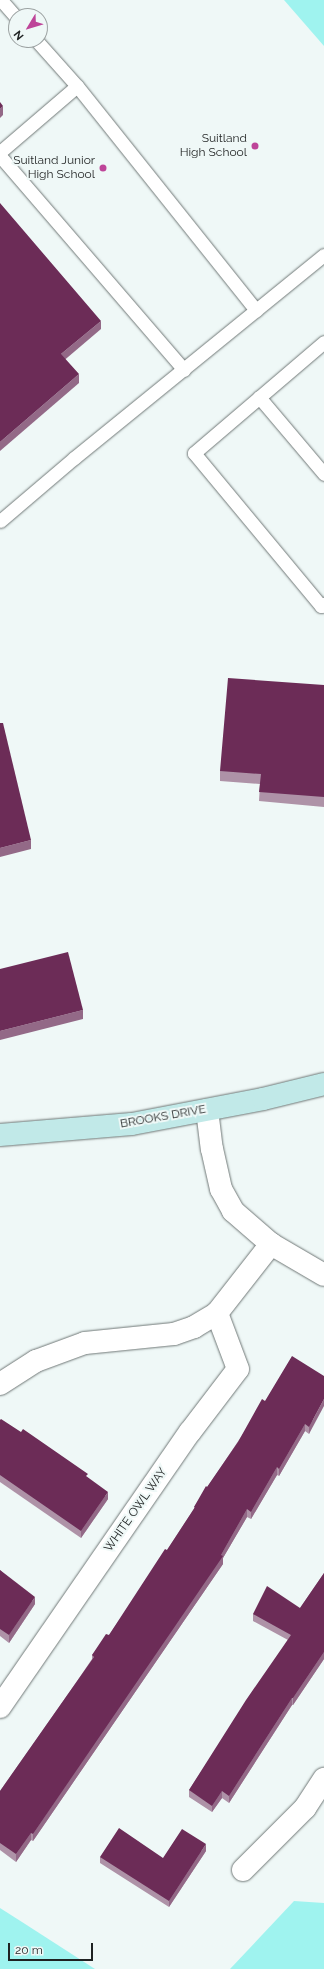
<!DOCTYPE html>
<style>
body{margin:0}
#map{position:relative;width:324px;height:1969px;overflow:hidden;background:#eff8f7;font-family:Raleway,sans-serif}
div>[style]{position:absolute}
.green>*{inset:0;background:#9ff3ef}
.roads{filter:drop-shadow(0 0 1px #707877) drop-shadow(0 0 1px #707877)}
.lane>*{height:13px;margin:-6.5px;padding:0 6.5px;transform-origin:6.5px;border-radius:6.5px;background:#fff}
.street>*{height:22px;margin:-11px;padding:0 11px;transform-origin:11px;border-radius:11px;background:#fff}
.secondary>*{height:22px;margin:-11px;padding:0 11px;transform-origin:11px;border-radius:11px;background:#c1e9e8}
.wall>*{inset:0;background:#ae92a7}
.shaded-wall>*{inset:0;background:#936987}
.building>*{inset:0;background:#6c2c57}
.dots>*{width:11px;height:11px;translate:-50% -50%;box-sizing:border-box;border:2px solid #eff8f7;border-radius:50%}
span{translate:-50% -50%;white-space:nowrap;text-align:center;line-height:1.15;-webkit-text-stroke:4px #eff8f7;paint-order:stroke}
.poi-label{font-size:12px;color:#1f2222}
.right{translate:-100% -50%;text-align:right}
.street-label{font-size:12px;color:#1f2222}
.north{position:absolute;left:8px;top:8px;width:40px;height:40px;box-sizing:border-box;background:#eff8f7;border:1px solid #9ca2a2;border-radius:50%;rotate:232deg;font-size:11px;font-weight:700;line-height:16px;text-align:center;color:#1f2222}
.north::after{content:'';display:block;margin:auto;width:14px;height:18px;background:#be4599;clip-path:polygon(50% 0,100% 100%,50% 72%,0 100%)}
.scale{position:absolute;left:8px;top:1943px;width:85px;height:18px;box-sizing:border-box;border:2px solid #1f2222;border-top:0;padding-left:5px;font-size:12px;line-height:14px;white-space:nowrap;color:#1f2222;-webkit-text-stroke:3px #eff8f7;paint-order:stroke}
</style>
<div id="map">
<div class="green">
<div style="clip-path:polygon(284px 0,324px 0,324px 46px)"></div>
<div style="clip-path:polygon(294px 1901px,324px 1903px,324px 1969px,230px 1969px)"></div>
<div style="clip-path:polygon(0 1908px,22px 1922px,95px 1969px,0 1969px)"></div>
</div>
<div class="roads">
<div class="lane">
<div style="left:1px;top:0;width:23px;rotate:49deg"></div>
<div style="left:36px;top:40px;width:62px;rotate:48.3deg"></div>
<div style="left:77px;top:86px;width:287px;rotate:51.4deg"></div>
<div style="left:0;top:152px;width:101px;rotate:-40.6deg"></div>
<div style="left:0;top:156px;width:282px;rotate:49.3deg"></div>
<div style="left:324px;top:342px;width:171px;rotate:139.5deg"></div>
<div style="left:194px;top:453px;width:199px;rotate:50.3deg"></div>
<div style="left:321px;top:606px;width:4px;rotate:-34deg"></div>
<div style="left:259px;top:397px;width:101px;rotate:49.8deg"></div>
<div style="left:0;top:521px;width:97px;rotate:-40.4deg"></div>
<div style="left:74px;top:458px;width:322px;rotate:-39.1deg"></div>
</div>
<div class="street">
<div style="left:207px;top:1110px;width:39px;rotate:83deg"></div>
<div style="left:212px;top:1149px;width:41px;rotate:77.3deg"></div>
<div style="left:221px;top:1189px;width:25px;rotate:61deg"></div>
<div style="left:233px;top:1211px;width:50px;rotate:41deg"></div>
<div style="left:271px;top:1244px;width:61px;rotate:30.3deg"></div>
<div style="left:0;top:1384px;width:43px;rotate:-32.6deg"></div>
<div style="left:36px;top:1361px;width:52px;rotate:-20.2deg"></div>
<div style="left:85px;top:1343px;width:89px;rotate:-5.8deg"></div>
<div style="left:174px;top:1334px;width:21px;rotate:-19deg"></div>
<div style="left:194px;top:1327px;width:27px;rotate:-31deg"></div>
<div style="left:0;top:1707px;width:334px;rotate:-55.4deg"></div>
<div style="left:190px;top:1432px;width:79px;rotate:-52.7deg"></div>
<div style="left:238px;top:1369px;width:60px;rotate:-110.6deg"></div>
<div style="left:217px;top:1313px;width:88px;rotate:-52deg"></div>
<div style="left:243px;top:1870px;width:88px;rotate:-45deg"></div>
<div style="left:305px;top:1808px;width:35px;rotate:-57deg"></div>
</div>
<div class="secondary">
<div style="left:0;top:1135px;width:132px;rotate:-4.8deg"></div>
<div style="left:132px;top:1124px;width:133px;rotate:-10.8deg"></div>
<div style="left:263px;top:1099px;width:63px;rotate:-13.8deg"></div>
</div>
</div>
<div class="wall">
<div style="clip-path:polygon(324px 685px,324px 807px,259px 801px,260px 784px,220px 781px,220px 771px)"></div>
<div style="clip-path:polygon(324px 1376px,309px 1434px,305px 1431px,279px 1476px,277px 1475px,251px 1519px,247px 1517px,223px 1558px,223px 1564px,33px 1841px,31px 1840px,16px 1862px,0 1850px,0 1791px,75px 1684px,92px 1659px,92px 1655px,109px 1635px,167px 1550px,194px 1509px,194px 1507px,265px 1401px)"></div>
<div style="clip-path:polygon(0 1420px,88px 1478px,108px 1499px,81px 1538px,0 1482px)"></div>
<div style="clip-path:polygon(0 1570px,35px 1604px,9px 1643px,0 1636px)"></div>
<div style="clip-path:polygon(324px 1573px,324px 1659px,293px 1705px,292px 1705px,229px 1803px,222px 1798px,212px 1812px,189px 1797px,189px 1790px,288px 1640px,253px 1621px,253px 1614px,300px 1608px)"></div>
<div style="clip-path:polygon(206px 1851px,169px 1907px,100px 1863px,100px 1857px,163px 1858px)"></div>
</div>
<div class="shaded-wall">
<div style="clip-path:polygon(3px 106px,3px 115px,0 118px,0 109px)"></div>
<div style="clip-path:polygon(101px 321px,101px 329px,61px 363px,61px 354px)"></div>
<div style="clip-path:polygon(79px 374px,79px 383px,0 451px,0 442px)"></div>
<div style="clip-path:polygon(31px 840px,31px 849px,0 857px,0 848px)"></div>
<div style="clip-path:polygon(83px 1010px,83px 1019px,0 1040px,0 1031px)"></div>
<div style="clip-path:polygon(324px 1399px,324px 1406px,309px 1434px,309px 1427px)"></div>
<div style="clip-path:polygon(305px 1424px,305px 1431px,279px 1476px,279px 1469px)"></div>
<div style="clip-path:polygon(277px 1467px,277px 1475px,251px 1519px,251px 1512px)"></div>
<div style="clip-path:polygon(108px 1492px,108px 1499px,81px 1538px,81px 1531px)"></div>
<div style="clip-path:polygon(247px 1509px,247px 1517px,223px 1558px,223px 1564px,33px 1841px,33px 1834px,221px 1555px)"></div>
<div style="clip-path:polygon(35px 1597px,35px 1604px,9px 1643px,9px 1635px)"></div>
<div style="clip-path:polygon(324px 1652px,324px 1659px,293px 1705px,293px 1698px)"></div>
<div style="clip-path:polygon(292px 1698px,292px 1705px,229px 1803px,229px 1796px)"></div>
<div style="clip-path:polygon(222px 1791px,222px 1798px,212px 1812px,212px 1806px)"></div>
<div style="clip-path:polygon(31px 1833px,31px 1840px,16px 1862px,16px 1854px)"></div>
<div style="clip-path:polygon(206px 1844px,206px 1851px,169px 1907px,169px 1901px)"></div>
</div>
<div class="building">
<div style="clip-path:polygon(0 102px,3px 106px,0 109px)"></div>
<div style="clip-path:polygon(0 203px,101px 321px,61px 354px,79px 374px,0 442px)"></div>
<div style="clip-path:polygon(228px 678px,324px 685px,324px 797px,259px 792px,261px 774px,220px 771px)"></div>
<div style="clip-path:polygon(0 723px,3px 723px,31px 840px,0 848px)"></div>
<div style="clip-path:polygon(68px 952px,83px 1010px,0 1031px,0 969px)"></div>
<div style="clip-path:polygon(292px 1356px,324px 1376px,324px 1399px,309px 1427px,305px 1424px,279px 1469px,277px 1467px,251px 1512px,247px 1509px,221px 1555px,223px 1556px,33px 1834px,31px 1833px,16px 1854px,0 1843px,0 1791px,75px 1684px,94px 1657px,92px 1655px,106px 1634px,109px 1635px,165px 1549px,167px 1550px,195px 1507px,194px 1507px,206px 1486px,207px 1487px,238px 1442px,262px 1399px,265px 1401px)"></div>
<div style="clip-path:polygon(1px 1419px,21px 1432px,23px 1429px,88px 1474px,86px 1476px,108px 1492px,81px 1531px,0 1475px,0 1420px)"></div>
<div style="clip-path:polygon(0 1570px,35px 1597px,9px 1635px,0 1629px)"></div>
<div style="clip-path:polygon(324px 1573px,324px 1652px,293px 1698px,292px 1698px,229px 1796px,222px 1791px,212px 1806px,189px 1790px,246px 1700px,291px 1635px,253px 1614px,267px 1586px,300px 1608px)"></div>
<div style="clip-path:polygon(119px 1828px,163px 1858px,182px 1829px,206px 1844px,169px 1901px,100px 1857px)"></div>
</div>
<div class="dots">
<div style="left:255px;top:146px;background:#be4599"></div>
<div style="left:103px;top:168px;background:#be4599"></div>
</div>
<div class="poi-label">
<span class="right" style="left:247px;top:146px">Suitland<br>High School</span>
<span class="right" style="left:95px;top:168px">Suitland Junior<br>High School</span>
</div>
<div class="street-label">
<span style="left:163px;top:1117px;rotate:-10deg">BROOKS DRIVE</span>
<span style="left:136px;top:1510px;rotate:-55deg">WHITE OWL WAY</span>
</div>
<div class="north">N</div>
<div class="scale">20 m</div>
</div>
